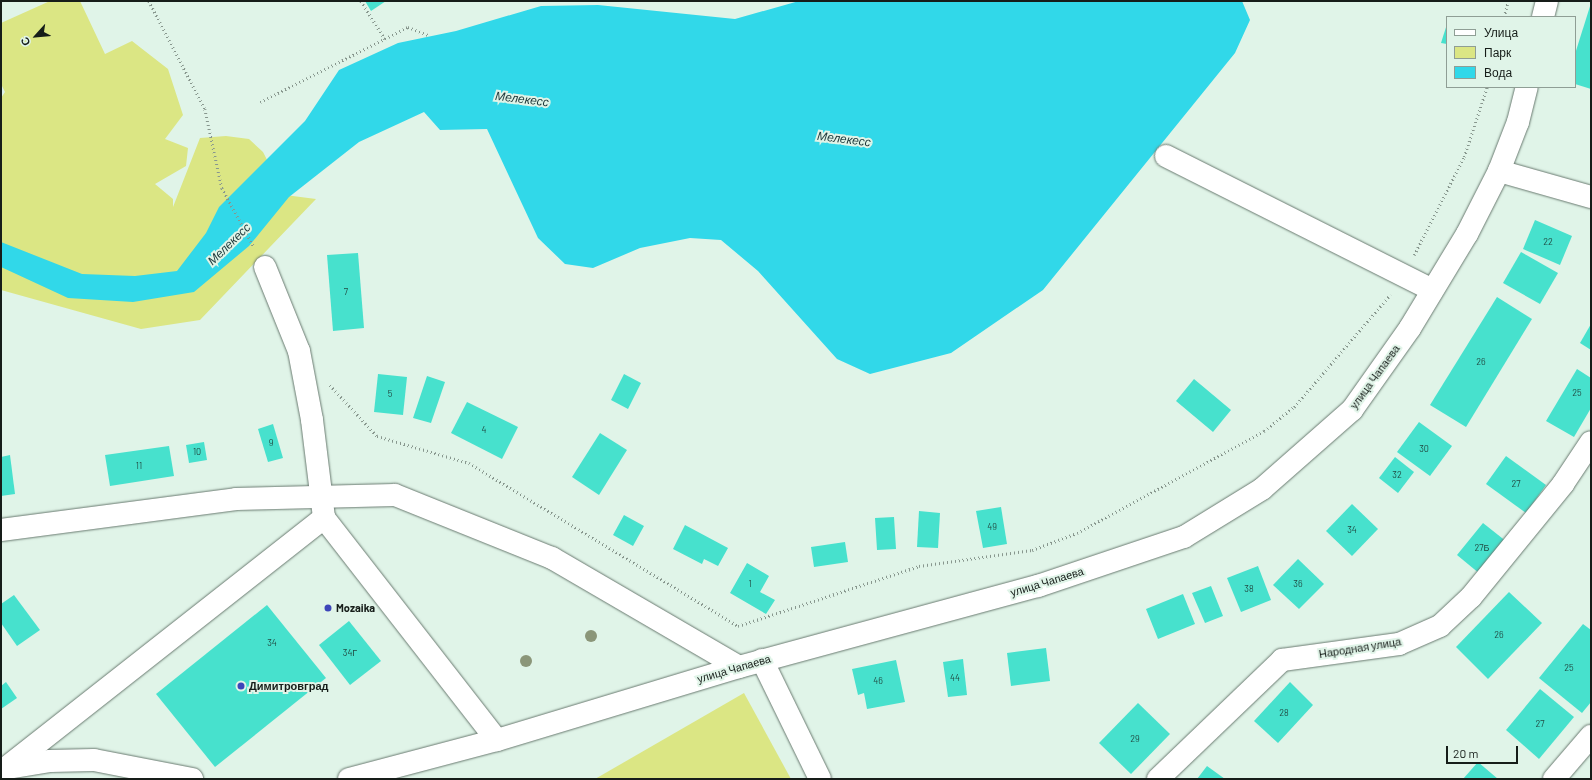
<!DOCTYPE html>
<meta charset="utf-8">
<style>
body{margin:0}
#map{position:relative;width:1592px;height:780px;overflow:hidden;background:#e0f4e8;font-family:Barlow,sans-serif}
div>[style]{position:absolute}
.green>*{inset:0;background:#dbe684}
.water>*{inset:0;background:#31d8e9}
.building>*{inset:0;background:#47e1cd}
.path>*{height:2.5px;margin-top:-1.25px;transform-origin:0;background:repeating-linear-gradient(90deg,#88978e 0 1px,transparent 0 4px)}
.roads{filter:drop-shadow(0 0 1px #697a70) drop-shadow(0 0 1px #697a70)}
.minor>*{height:22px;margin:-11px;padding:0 11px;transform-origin:11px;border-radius:11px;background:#fff}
.trees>*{width:12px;height:12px;margin:-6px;border-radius:50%;background:#8b9679}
.dots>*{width:11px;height:11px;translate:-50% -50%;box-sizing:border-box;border:2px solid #e0f4e8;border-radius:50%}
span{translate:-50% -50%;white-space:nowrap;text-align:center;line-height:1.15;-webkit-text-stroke:4px #e0f4e8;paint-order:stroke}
.number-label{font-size:9px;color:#224e46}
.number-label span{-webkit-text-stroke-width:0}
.street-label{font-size:11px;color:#161d19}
.poi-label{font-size:11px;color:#161d19;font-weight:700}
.left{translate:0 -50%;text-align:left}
.water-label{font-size:12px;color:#1c3639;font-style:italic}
.frame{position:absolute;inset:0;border:2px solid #161d19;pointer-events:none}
.legend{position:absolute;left:1446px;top:16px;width:130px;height:72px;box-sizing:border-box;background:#e0f4e8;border:1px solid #8f9e95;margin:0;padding:5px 7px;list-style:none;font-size:12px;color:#161d19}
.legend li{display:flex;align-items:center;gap:8px;height:20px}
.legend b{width:20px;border:1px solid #8f9e95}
.north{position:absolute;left:16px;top:16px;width:40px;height:40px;-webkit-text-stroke:3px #e0f4e8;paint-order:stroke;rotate:243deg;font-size:11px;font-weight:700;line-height:16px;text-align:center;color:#161d19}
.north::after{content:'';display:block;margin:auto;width:14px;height:18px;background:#161d19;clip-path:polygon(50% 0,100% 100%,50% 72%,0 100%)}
.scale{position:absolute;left:1446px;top:746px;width:72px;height:18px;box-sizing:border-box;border:2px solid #161d19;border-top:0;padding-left:5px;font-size:12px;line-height:14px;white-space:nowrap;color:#161d19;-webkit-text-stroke:3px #e0f4e8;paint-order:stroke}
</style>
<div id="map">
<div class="green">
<div style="clip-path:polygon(50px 1px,80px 1px,105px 54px,132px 41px,168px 69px,183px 115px,165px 139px,188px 148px,186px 166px,155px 184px,173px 199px,173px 207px,200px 138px,226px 136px,249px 139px,263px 152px,285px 195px,316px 199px,200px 320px,141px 329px,1px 290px,1px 98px,5px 92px,1px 84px,1px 23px)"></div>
<div style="clip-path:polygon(744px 693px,791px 779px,595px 779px)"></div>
</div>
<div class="water">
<div style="clip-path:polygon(799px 1px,1242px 1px,1250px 20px,1235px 53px,1043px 290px,951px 353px,870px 374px,837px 359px,758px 271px,721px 240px,690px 238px,640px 248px,593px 268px,565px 264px,538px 238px,487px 129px,440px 130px,424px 112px,359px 142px,289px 197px,249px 246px,194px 292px,133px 302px,68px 298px,1px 267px,1px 242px,82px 274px,135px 276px,177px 271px,206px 233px,219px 207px,305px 121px,339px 70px,398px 43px,456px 31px,541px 6px,598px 5px,735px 19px)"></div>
</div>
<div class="building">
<div style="clip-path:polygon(365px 1px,386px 1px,371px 11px)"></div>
<div style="clip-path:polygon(1591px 3px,1591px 89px,1575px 84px,1575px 54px)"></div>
<div style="clip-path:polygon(1447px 24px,1447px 44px,1441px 43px)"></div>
<div style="clip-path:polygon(1535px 220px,1572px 236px,1560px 265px,1523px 249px)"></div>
<div style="clip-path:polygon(1521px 252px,1558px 273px,1540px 304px,1503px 283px)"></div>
<div style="clip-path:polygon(358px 253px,364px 328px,333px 331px,327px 255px)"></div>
<div style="clip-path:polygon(1497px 297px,1532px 319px,1466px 427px,1430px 405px)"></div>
<div style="clip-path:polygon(1591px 324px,1591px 350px,1580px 343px)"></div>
<div style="clip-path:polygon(1577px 369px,1591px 378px,1591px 408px,1574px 437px,1546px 421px)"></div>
<div style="clip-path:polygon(378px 374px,407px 377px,403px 415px,374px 412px)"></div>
<div style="clip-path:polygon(624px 374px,641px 383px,628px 409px,611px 400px)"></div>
<div style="clip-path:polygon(427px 376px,445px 382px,431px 423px,413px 418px)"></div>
<div style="clip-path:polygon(1194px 379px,1231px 410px,1213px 432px,1176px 401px)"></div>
<div style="clip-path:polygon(467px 402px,518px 427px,502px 459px,451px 433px)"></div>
<div style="clip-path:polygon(1419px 422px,1452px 446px,1430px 476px,1397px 452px)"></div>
<div style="clip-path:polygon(273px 424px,283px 458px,268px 462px,258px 429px)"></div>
<div style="clip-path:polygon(600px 433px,627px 450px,599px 495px,572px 477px)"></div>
<div style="clip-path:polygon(204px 442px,207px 460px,189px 463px,186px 445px)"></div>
<div style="clip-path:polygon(169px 446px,174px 476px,110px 486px,105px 455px)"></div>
<div style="clip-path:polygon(10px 455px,15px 494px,1px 496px,1px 457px)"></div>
<div style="clip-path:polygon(1506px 456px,1546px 485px,1526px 513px,1486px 484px)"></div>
<div style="clip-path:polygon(1395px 457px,1414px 472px,1398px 493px,1379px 478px)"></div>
<div style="clip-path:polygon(1352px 504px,1378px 529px,1352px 556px,1326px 531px)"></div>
<div style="clip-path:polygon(1001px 507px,1007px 544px,983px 548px,976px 511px)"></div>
<div style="clip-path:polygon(919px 511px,940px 513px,938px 548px,917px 547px)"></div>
<div style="clip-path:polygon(624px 515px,644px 526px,633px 546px,613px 535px)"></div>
<div style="clip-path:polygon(894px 517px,896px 549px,877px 550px,875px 518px)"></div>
<div style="clip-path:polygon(1483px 523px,1507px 542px,1480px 574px,1457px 555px)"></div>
<div style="clip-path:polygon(685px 525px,728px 548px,718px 566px,704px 559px,702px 564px,673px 549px)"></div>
<div style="clip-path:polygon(845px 542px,848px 562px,814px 567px,811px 547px)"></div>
<div style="clip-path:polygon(1298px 559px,1324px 584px,1299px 609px,1273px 585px)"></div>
<div style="clip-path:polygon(747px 563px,769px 576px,760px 592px,775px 600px,766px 614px,730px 593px)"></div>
<div style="clip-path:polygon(1258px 566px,1271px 600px,1241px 612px,1227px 578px)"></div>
<div style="clip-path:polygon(1211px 586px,1223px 616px,1205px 623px,1192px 593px)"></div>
<div style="clip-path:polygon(1509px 592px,1542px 623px,1488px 679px,1456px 647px)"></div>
<div style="clip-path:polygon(1183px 594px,1195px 624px,1158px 639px,1146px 609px)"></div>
<div style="clip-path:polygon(14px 595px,40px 630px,17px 646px,1px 623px,1px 604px)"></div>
<div style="clip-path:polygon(267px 605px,326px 678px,215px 767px,156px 694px)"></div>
<div style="clip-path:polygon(349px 621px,381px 661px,350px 685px,319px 645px)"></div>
<div style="clip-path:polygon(1583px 624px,1591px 630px,1591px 702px,1582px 713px,1539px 678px)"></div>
<div style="clip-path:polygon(1046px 648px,1050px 681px,1011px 686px,1007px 653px)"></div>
<div style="clip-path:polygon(963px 659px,967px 695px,948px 697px,943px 662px)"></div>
<div style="clip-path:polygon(896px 660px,905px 702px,867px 709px,864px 693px,858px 695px,852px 669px)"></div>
<div style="clip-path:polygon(6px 682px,17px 698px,1px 709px,1px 686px)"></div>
<div style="clip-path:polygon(1290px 682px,1313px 705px,1278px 743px,1254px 721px)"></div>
<div style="clip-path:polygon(1540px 689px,1574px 717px,1539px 759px,1506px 730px)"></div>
<div style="clip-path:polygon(1138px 703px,1170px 734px,1131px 774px,1099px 743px)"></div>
<div style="clip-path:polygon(1478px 762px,1498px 779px,1463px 779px)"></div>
<div style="clip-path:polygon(1207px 766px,1225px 779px,1197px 779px)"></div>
</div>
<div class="path">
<div style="left:149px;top:1px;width:122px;rotate:62.6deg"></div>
<div style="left:205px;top:109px;width:81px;rotate:77.9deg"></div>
<div style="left:222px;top:188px;width:67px;rotate:61.5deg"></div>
<div style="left:361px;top:1px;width:45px;rotate:57.7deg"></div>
<div style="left:1504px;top:17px;width:16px;rotate:-76deg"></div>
<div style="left:260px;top:102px;width:166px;rotate:-26.9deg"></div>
<div style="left:408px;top:27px;width:22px;rotate:22deg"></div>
<div style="left:1414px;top:255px;width:110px;rotate:-63deg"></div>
<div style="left:1464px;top:157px;width:74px;rotate:-71.8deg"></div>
<div style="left:330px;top:385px;width:69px;rotate:47.3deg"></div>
<div style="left:377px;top:436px;width:96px;rotate:16.4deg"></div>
<div style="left:469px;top:463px;width:315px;rotate:31.2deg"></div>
<div style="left:738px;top:626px;width:191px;rotate:-18.3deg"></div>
<div style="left:919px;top:566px;width:114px;rotate:-8.1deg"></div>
<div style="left:1032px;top:550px;width:48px;rotate:-20.7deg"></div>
<div style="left:1077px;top:533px;width:213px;rotate:-28.6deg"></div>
<div style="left:1264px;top:431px;width:38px;rotate:-39deg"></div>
<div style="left:1294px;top:407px;width:148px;rotate:-49.4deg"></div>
</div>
<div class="roads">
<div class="minor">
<div style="left:1543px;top:17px;width:16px;rotate:-76deg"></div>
<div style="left:1166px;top:156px;width:298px;rotate:26.7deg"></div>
<div style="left:1499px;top:171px;width:96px;rotate:15.8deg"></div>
<div style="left:265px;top:267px;width:91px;rotate:68deg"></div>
<div style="left:299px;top:351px;width:70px;rotate:79.3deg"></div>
<div style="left:312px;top:420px;width:99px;rotate:83deg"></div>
<div style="left:324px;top:518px;width:281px;rotate:52.1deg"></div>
<div style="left:1px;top:530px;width:237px;rotate:-7.5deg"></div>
<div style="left:236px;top:499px;width:159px;rotate:-1.4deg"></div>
<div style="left:395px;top:495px;width:169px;rotate:21.9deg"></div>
<div style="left:552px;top:558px;width:216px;rotate:30.2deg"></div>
<div style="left:762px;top:660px;width:132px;rotate:64deg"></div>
<div style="left:6px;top:768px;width:405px;rotate:-38.2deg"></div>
<div style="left:8px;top:768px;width:43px;rotate:-9.5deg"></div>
<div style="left:50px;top:761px;width:44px;rotate:-1.3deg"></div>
<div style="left:94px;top:760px;width:100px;rotate:11deg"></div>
<div style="left:349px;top:779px;width:153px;rotate:-14.8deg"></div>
<div style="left:497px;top:740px;width:253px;rotate:-16.8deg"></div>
<div style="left:739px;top:667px;width:310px;rotate:-15.2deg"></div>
<div style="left:1038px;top:586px;width:154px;rotate:-18.6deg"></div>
<div style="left:1184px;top:537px;width:92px;rotate:-31.6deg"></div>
<div style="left:1262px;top:489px;width:120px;rotate:-41.3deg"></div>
<div style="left:1352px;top:410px;width:100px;rotate:-54.7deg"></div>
<div style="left:1410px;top:328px;width:110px;rotate:-58.8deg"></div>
<div style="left:1467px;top:234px;width:71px;rotate:-63.1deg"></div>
<div style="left:1499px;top:171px;width:53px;rotate:-68.8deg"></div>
<div style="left:1518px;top:122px;width:36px;rotate:-76deg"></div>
<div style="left:1158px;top:779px;width:172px;rotate:-43.8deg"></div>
<div style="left:1282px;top:660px;width:118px;rotate:-7.8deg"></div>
<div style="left:1399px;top:644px;width:45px;rotate:-23.7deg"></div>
<div style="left:1440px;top:626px;width:42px;rotate:-43.1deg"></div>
<div style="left:1471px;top:597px;width:146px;rotate:-50.8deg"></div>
<div style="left:1563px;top:484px;width:50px;rotate:-56.3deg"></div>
<div style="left:1554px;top:779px;width:57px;rotate:-49.3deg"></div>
</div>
</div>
<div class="trees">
<div style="left:591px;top:636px"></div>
<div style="left:526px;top:661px"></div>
</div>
<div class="dots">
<div style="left:328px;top:608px;background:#3d45b9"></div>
<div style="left:241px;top:686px;background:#3d45b9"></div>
</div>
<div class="number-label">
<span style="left:1548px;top:242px">22</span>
<span style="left:346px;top:292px">7</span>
<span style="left:1481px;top:362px">26</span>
<span style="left:1577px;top:393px">25</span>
<span style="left:390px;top:394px">5</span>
<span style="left:484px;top:430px">4</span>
<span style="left:271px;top:443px">9</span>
<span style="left:1424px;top:449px">30</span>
<span style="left:197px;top:452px">10</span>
<span style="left:139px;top:466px">11</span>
<span style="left:1397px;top:475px">32</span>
<span style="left:1516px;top:484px">27</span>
<span style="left:992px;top:527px">49</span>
<span style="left:1352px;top:530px">34</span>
<span style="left:1482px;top:548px">27Б</span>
<span style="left:750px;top:584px">1</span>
<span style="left:1298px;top:584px">36</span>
<span style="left:1249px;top:589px">38</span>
<span style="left:1499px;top:635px">26</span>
<span style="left:272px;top:643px">34</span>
<span style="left:350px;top:653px">34Г</span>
<span style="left:1569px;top:668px">25</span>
<span style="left:955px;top:678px">44</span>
<span style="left:878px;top:681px">46</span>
<span style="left:1284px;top:713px">28</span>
<span style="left:1540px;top:724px">27</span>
<span style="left:1135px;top:739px">29</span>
</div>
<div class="street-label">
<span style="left:1375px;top:377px;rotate:-54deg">улица Чапаева</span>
<span style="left:1047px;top:582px;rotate:-17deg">улица Чапаева</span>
<span style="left:1360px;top:648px;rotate:-9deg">Народная улица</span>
<span style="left:734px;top:669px;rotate:-16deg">улица Чапаева</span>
</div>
<div class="poi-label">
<span class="left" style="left:336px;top:608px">Mozaika</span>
<span class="left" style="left:249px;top:686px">Димитровград</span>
</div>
<div class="water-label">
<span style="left:522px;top:99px;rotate:7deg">Мелекесс</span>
<span style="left:844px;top:139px;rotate:7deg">Мелекесс</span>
<span style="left:229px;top:244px;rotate:-44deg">Мелекесс</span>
</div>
<div class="frame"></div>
<ul class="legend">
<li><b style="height:5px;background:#fff"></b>Улица</li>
<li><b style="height:11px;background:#dbe684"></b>Парк</li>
<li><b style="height:11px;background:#31d8e9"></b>Вода</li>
</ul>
<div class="north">С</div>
<div class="scale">20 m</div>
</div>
